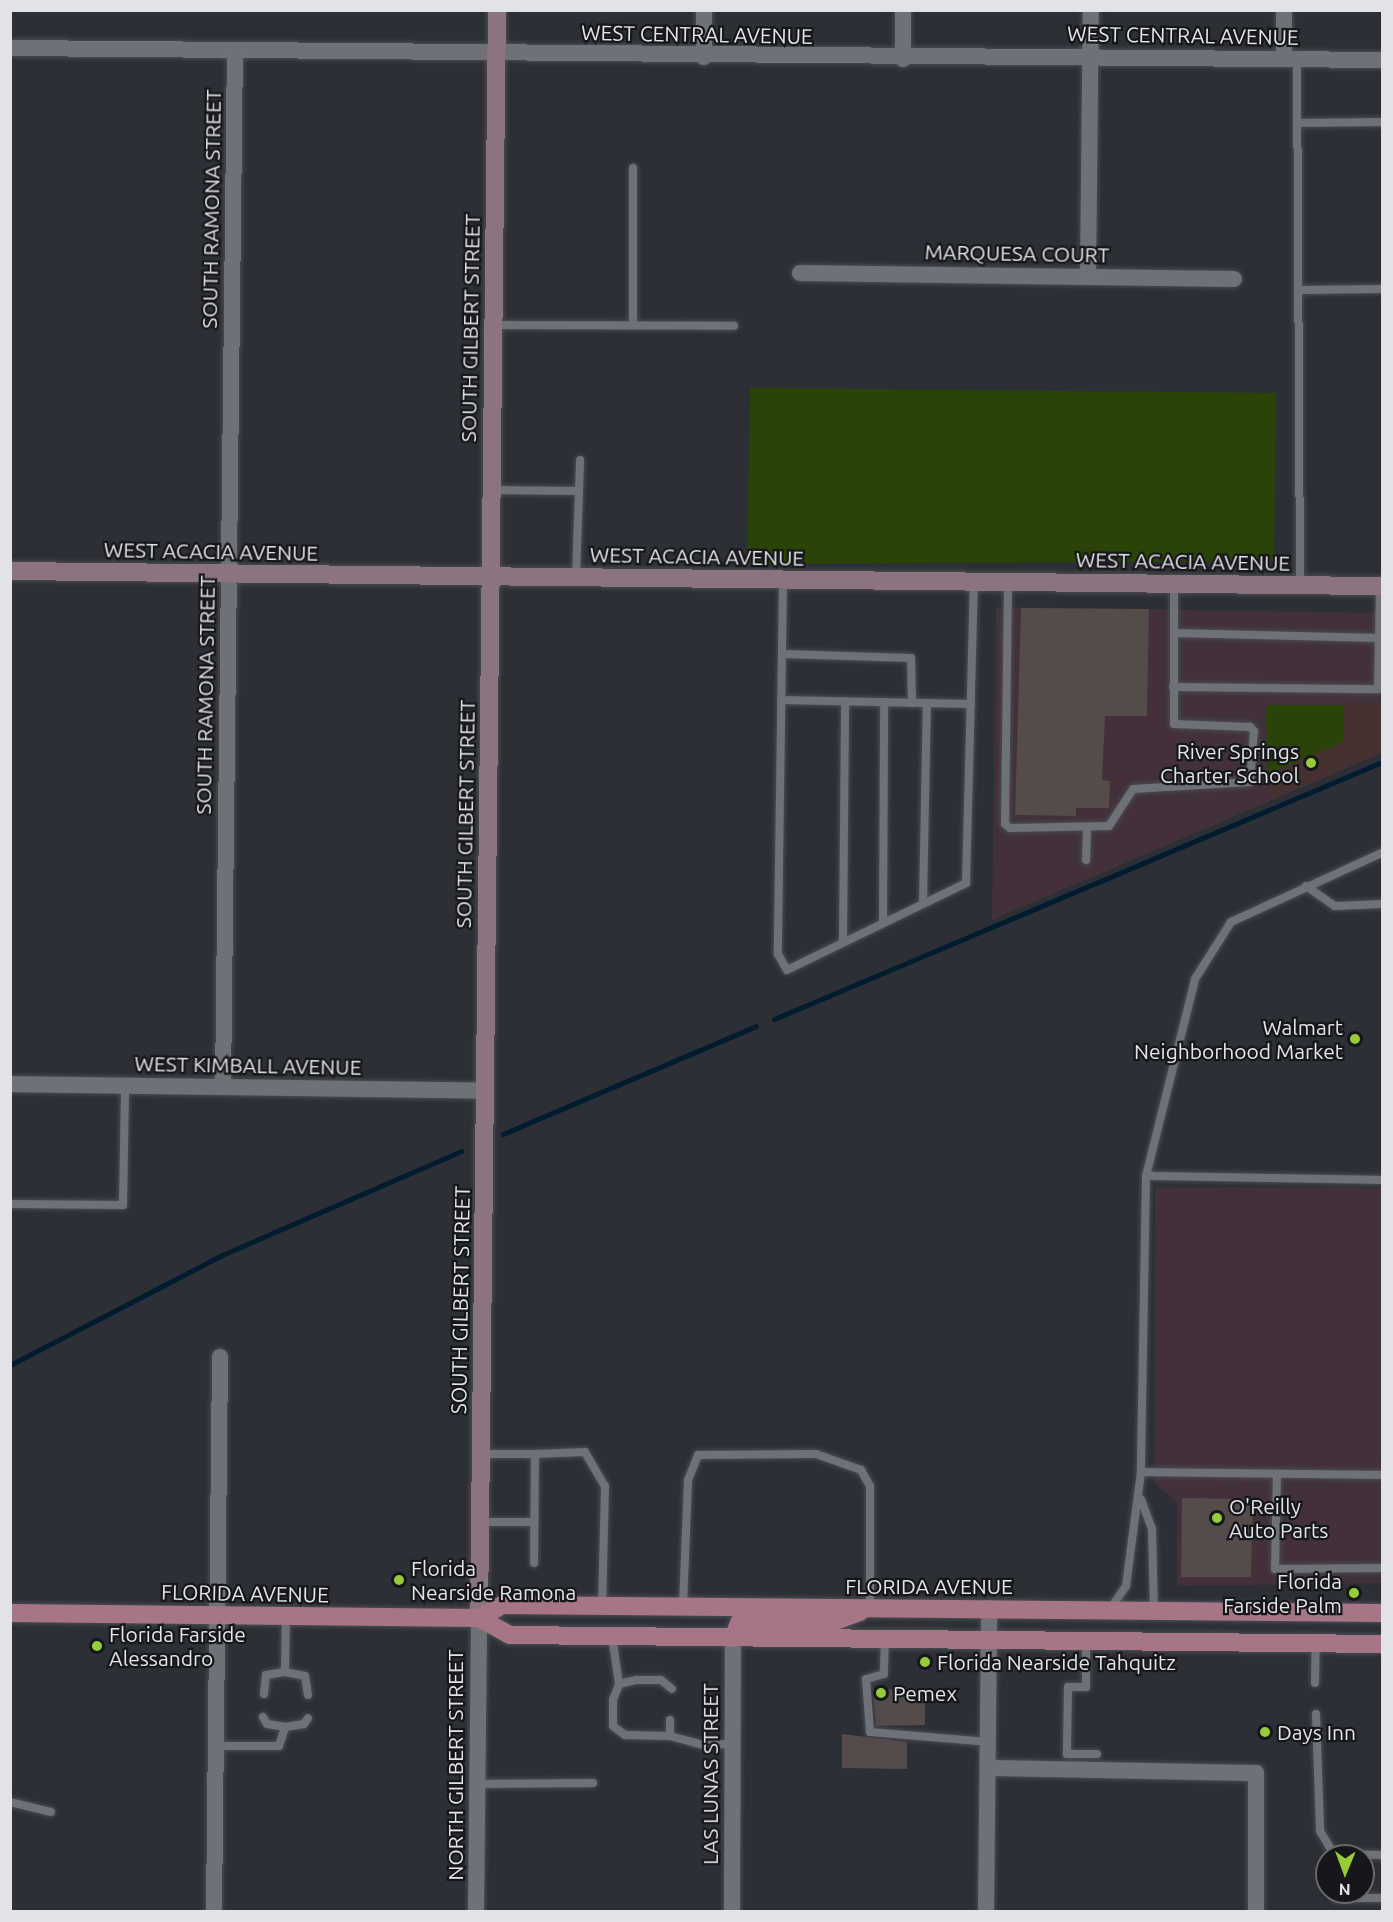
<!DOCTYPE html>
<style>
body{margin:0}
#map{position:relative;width:1393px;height:1922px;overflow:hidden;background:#2d2f36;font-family:Ubuntu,sans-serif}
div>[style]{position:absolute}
.commercial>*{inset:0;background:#42313b}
.education>*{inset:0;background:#45312f}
.green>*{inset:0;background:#2a4407}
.stream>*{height:5px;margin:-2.5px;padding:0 2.5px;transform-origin:2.5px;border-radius:2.5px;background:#001d2f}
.building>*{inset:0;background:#544b4a}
.roads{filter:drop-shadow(0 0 2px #4a4c52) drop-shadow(0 0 2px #4a4c52)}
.lane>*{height:8px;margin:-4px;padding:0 4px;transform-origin:4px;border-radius:4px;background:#6f7179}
.street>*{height:16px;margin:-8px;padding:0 8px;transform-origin:8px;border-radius:8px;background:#6f7179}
.secondary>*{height:18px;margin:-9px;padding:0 9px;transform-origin:9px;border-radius:9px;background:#8b747f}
.primary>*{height:18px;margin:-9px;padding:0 9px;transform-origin:9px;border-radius:9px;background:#a67686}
.dots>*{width:16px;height:16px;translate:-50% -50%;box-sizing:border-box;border:3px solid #16171a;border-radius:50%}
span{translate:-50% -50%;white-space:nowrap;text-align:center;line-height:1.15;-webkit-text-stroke:4.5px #16171a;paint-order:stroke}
.street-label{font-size:21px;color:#e2e3e8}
.poi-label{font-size:21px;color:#e2e3e8}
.right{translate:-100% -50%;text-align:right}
.left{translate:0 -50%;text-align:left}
.frame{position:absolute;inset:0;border:12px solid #e2e3e8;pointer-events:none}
.north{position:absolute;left:1315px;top:1844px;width:60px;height:60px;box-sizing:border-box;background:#16171a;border:2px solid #68696c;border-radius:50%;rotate:181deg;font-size:16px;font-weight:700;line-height:24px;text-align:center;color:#e2e3e8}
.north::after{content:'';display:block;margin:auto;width:21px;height:27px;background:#97cc38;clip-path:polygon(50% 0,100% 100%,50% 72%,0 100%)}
</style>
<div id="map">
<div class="commercial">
<div style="clip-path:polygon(996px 607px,1382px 613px,1382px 753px,992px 920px)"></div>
<div style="clip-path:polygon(1155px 1187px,1382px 1188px,1382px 1583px,1177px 1586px,1177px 1503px,1154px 1482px)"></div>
</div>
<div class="education">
<div style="clip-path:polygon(1266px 705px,1382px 705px,1382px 752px,1268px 800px)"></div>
</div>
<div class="green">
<div style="clip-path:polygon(750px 388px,1276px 393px,1274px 561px,747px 564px)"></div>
<div style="clip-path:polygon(1266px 705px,1344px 705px,1344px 741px,1267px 775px)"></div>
</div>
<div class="stream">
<div style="left:774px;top:1019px;width:660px;rotate:-22.91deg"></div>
<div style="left:503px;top:1134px;width:275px;rotate:-23.1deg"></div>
<div style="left:10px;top:1365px;width:239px;rotate:-27.4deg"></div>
<div style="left:222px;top:1255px;width:261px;rotate:-23.5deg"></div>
</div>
<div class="building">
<div style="clip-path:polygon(1021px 608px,1149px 609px,1147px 716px,1105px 716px,1102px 780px,1110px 781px,1109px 808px,1076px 808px,1076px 816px,1015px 815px)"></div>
<div style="clip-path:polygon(1182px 1498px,1253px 1499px,1251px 1577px,1181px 1577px)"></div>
<div style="clip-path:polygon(873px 1689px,925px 1690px,925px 1725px,876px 1726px)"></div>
<div style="clip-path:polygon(842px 1734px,907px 1742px,907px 1769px,842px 1768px)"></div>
</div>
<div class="roads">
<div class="lane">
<div style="left:1297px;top:59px;width:525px;rotate:89.67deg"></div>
<div style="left:1297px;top:123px;width:85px;rotate:-0.7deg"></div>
<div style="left:1300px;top:290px;width:82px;rotate:-0.7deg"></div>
<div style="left:493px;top:325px;width:241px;rotate:0.2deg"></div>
<div style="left:633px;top:325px;width:157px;rotate:-90deg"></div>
<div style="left:491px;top:490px;width:88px;rotate:0.7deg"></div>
<div style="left:576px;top:577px;width:117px;rotate:-88deg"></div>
<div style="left:783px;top:579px;width:375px;rotate:90.8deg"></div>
<div style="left:778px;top:954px;width:18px;rotate:61deg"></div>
<div style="left:787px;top:970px;width:199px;rotate:-25.9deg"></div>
<div style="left:966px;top:883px;width:301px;rotate:-88.5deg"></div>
<div style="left:1008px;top:582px;width:242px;rotate:90.7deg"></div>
<div style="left:1005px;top:824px;width:6px;rotate:39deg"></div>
<div style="left:1010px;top:828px;width:99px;rotate:-1.2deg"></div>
<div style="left:1109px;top:826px;width:44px;rotate:-57deg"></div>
<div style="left:1133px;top:789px;width:117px;rotate:-3.4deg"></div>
<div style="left:1250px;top:782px;width:51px;rotate:-85.5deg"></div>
<div style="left:1254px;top:731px;width:6px;rotate:-135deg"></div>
<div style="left:1250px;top:727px;width:76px;rotate:-177.7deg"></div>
<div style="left:1174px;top:724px;width:140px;rotate:-90deg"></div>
<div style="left:1174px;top:633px;width:205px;rotate:1.4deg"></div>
<div style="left:782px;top:654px;width:129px;rotate:1.8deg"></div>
<div style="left:911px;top:658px;width:45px;rotate:88.7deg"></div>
<div style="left:1173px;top:687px;width:205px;rotate:0.6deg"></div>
<div style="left:1378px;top:689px;width:103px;rotate:-88.9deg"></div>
<div style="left:781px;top:700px;width:190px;rotate:1.2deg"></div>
<div style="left:1086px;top:860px;width:33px;rotate:-88deg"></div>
<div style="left:1306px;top:886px;width:35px;rotate:35deg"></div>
<div style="left:1335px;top:906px;width:47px;rotate:-2.4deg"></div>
<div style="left:923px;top:904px;width:201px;rotate:-88.9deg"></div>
<div style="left:883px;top:923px;width:221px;rotate:-89.7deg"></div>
<div style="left:843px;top:942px;width:241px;rotate:-89.5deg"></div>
<div style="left:1146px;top:1176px;width:203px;rotate:-76deg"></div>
<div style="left:1195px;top:979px;width:67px;rotate:-57.7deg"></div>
<div style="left:1231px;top:922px;width:166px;rotate:-24.6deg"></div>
<div style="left:1382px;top:1180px;width:236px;rotate:-179deg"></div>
<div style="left:1146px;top:1176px;width:296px;rotate:91deg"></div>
<div style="left:1141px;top:1472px;width:241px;rotate:0.7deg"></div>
<div style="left:10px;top:1204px;width:113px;rotate:0.5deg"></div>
<div style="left:123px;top:1205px;width:119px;rotate:-89deg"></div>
<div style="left:481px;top:1454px;width:54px"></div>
<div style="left:535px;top:1454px;width:109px;rotate:90.5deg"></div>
<div style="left:535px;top:1454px;width:50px;rotate:-2.3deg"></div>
<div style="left:585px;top:1452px;width:39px;rotate:60deg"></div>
<div style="left:605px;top:1486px;width:120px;rotate:91.4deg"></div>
<div style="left:1277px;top:1474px;width:95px;rotate:91.2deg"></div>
<div style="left:1275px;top:1569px;width:107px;rotate:-0.5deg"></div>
<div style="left:1141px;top:1499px;width:32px;rotate:70deg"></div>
<div style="left:1152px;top:1529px;width:81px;rotate:88.6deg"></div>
<div style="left:480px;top:1522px;width:54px"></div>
<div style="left:683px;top:1606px;width:126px;rotate:-87.7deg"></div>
<div style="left:688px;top:1480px;width:27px;rotate:-68deg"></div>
<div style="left:698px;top:1455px;width:118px;rotate:-0.5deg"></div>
<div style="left:816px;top:1454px;width:48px;rotate:19.6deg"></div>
<div style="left:861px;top:1470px;width:18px;rotate:61deg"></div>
<div style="left:870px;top:1486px;width:122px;rotate:90deg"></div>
<div style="left:1110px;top:1609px;width:28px;rotate:-55deg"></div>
<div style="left:1126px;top:1586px;width:115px;rotate:-82.5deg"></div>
<div style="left:612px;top:1636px;width:49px;rotate:81.7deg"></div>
<div style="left:885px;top:1639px;width:35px;rotate:92deg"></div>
<div style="left:884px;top:1674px;width:19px;rotate:164deg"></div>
<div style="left:866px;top:1679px;width:53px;rotate:85.7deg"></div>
<div style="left:870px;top:1732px;width:118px;rotate:4.8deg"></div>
<div style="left:1086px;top:1641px;width:46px;rotate:90deg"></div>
<div style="left:1086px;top:1687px;width:18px;rotate:180deg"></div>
<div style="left:1068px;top:1687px;width:67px;rotate:90.9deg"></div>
<div style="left:1067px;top:1754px;width:30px"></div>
<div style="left:285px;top:1672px;width:55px;rotate:-89deg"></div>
<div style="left:1315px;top:1683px;width:39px;rotate:-89deg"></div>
<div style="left:264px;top:1694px;width:19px;rotate:-84deg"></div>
<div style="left:266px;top:1675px;width:19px;rotate:-9deg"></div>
<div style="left:285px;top:1672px;width:20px;rotate:11deg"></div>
<div style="left:305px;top:1676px;width:19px;rotate:81deg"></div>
<div style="left:1316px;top:1714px;width:117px;rotate:88deg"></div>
<div style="left:1320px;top:1831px;width:29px;rotate:59deg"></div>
<div style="left:263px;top:1717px;width:8px;rotate:60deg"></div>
<div style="left:267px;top:1724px;width:18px;rotate:9deg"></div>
<div style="left:285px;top:1727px;width:19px;rotate:-9deg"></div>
<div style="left:304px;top:1724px;width:7px;rotate:-56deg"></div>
<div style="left:670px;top:1720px;width:16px;rotate:90deg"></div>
<div style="left:670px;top:1736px;width:34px;rotate:15deg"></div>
<div style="left:703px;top:1745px;width:28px;rotate:-2deg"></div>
<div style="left:670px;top:1736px;width:45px;rotate:-178.7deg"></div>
<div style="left:625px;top:1735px;width:15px;rotate:-143deg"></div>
<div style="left:613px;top:1726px;width:26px;rotate:-90deg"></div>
<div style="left:613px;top:1700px;width:17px;rotate:-69deg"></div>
<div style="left:619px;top:1684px;width:17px;rotate:-13deg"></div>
<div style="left:636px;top:1680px;width:25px"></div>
<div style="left:661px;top:1680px;width:14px;rotate:39deg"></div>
<div style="left:216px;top:1746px;width:63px"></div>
<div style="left:279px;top:1746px;width:20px;rotate:-72deg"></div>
<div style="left:477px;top:1784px;width:116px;rotate:-0.5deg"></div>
<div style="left:10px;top:1802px;width:42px;rotate:13.7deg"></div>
<div style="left:1335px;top:1854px;width:47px;rotate:1.2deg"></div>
<div style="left:1336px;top:1892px;width:6px;rotate:90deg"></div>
<div style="left:1336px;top:1898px;width:46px"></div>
</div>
<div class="street">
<div style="left:10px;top:48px;width:1372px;rotate:0.5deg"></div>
<div style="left:704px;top:57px;width:47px;rotate:-90deg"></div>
<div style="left:903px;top:59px;width:49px;rotate:-90deg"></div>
<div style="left:1284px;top:59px;width:49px;rotate:-90deg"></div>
<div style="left:800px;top:273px;width:434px;rotate:0.8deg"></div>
<div style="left:1088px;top:277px;width:267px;rotate:-89.4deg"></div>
<div style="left:10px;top:1084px;width:474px;rotate:0.8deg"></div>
<div style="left:223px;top:1087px;width:1036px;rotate:-89.34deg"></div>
<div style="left:988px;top:1768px;width:268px;rotate:1.1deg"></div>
<div style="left:1256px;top:1773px;width:139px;rotate:90deg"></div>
<div style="left:214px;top:1912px;width:555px;rotate:-89.38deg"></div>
<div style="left:476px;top:1912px;width:294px;rotate:-89.4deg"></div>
<div style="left:732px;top:1912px;width:274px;rotate:-89.8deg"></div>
<div style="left:986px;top:1912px;width:304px;rotate:-89.4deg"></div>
</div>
<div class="secondary">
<div style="left:10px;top:571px;width:1372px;rotate:0.63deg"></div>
<div style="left:479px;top:1618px;width:1608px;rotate:-89.36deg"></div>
</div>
<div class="primary">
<div style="left:10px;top:1613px;width:469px;rotate:0.6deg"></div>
<div style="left:479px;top:1618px;width:35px;rotate:29deg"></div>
<div style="left:510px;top:1635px;width:872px;rotate:0.59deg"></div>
<div style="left:479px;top:1618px;width:26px;rotate:-29deg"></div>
<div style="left:502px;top:1605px;width:880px;rotate:0.52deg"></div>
<div style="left:733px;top:1638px;width:18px;rotate:-68deg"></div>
<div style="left:740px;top:1621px;width:95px"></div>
<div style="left:835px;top:1621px;width:27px;rotate:-20deg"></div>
</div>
</div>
<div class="dots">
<div style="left:1311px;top:763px;background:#97cc38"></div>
<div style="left:1355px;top:1039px;background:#97cc38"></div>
<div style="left:1217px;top:1518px;background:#97cc38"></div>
<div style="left:399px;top:1580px;background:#97cc38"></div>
<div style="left:1354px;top:1593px;background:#97cc38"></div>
<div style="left:97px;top:1646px;background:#97cc38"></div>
<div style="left:925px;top:1662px;background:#97cc38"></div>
<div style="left:881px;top:1693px;background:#97cc38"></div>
<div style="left:1265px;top:1732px;background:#97cc38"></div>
</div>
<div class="street-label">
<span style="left:697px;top:34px;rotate:1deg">WEST CENTRAL AVENUE</span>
<span style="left:1183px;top:35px;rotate:1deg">WEST CENTRAL AVENUE</span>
<span style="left:211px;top:209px;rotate:-89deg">SOUTH RAMONA STREET</span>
<span style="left:1017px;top:253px;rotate:1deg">MARQUESA COURT</span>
<span style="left:470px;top:328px;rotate:-89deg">SOUTH GILBERT STREET</span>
<span style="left:211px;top:551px;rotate:1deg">WEST ACACIA AVENUE</span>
<span style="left:697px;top:556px;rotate:1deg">WEST ACACIA AVENUE</span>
<span style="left:1183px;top:561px;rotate:1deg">WEST ACACIA AVENUE</span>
<span style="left:205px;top:695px;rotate:-89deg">SOUTH RAMONA STREET</span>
<span style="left:465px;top:814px;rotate:-89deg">SOUTH GILBERT STREET</span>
<span style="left:248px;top:1065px;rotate:1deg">WEST KIMBALL AVENUE</span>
<span style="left:460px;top:1300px;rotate:-89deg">SOUTH GILBERT STREET</span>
<span style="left:929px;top:1586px">FLORIDA AVENUE</span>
<span style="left:245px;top:1593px;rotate:1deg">FLORIDA AVENUE</span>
<span style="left:455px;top:1765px;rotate:-90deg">NORTH GILBERT STREET</span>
<span style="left:710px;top:1774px;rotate:-90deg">LAS LUNAS STREET</span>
</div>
<div class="poi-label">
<span class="right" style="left:1299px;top:763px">River Springs<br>Charter School</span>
<span class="right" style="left:1343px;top:1039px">Walmart<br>Neighborhood Market</span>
<span class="left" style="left:1229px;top:1518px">O'Reilly<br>Auto Parts</span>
<span class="left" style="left:411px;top:1580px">Florida<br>Nearside Ramona</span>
<span class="right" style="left:1342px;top:1593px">Florida<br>Farside Palm</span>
<span class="left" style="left:109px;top:1646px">Florida Farside<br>Alessandro</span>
<span class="left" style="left:937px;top:1662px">Florida Nearside Tahquitz</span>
<span class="left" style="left:893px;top:1693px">Pemex</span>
<span class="left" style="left:1277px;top:1732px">Days Inn</span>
</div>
<div class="frame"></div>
<div class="north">N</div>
</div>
